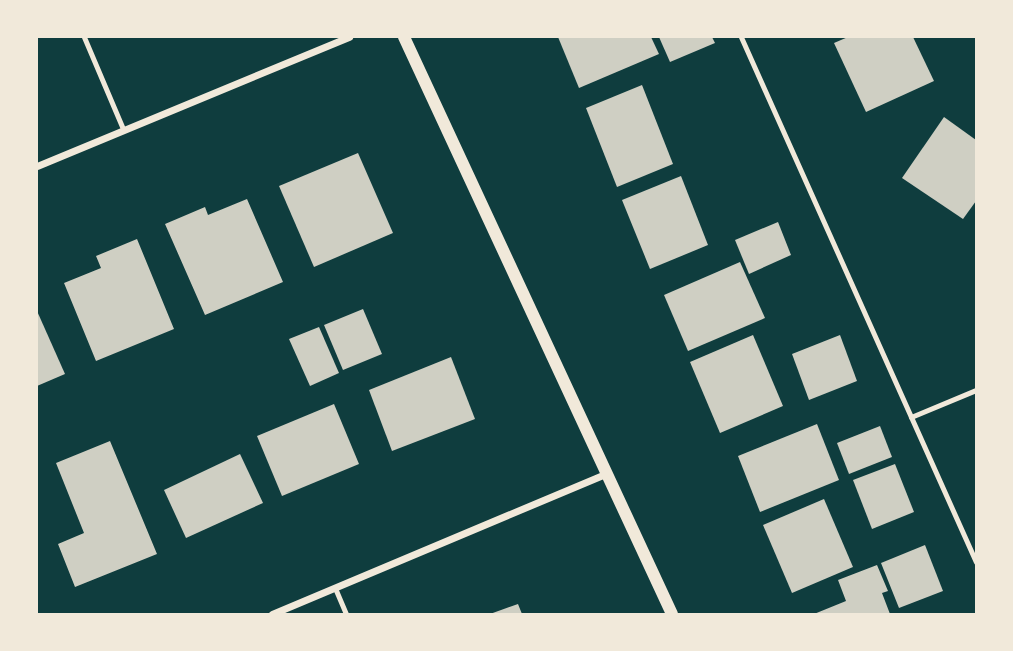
<!DOCTYPE html>
<style>
body{margin:0}
#map{position:relative;width:1013px;height:651px;overflow:hidden;background:#0f3d3e;font-family:Figtree,sans-serif}
div>[style]{position:absolute}
.building>*{inset:0;background:#cfcfc3}
.service>*{height:5px;margin:-2.5px;padding:0 2.5px;transform-origin:2.5px;border-radius:2.5px;background:#f1e9da}
.minor>*{height:7px;margin:-3.5px;padding:0 3.5px;transform-origin:3.5px;border-radius:3.5px;background:#f1e9da}
.tertiary>*{height:12px;margin:-6px;padding:0 6px;transform-origin:6px;border-radius:6px;background:#f1e9da}
span{translate:-50% -50%;white-space:nowrap;text-align:center;line-height:1.15;-webkit-text-stroke:5px #f1e9da;paint-order:stroke}
.frame{position:absolute;inset:0;border:38px solid #f1e9da;pointer-events:none}
</style>
<div id="map">
<div class="building">
<div style="clip-path:polygon(558px 37px,651px 37px,659px 54px,579px 88px)"></div>
<div style="clip-path:polygon(659px 37px,712px 37px,715px 43px,670px 62px)"></div>
<div style="clip-path:polygon(848px 37px,913px 37px,934px 81px,866px 112px,834px 43px)"></div>
<div style="clip-path:polygon(642px 85px,673px 164px,617px 187px,586px 108px)"></div>
<div style="clip-path:polygon(944px 117px,976px 140px,976px 201px,963px 219px,902px 178px)"></div>
<div style="clip-path:polygon(358px 153px,393px 233px,314px 267px,279px 186px)"></div>
<div style="clip-path:polygon(681px 176px,708px 245px,650px 269px,622px 200px)"></div>
<div style="clip-path:polygon(247px 199px,283px 282px,205px 315px,165px 224px,205px 207px,208px 215px)"></div>
<div style="clip-path:polygon(778px 222px,791px 255px,749px 274px,735px 240px)"></div>
<div style="clip-path:polygon(137px 239px,174px 329px,96px 361px,64px 283px,101px 268px,96px 256px)"></div>
<div style="clip-path:polygon(740px 262px,765px 318px,688px 351px,664px 295px)"></div>
<div style="clip-path:polygon(363px 309px,382px 354px,343px 370px,324px 325px)"></div>
<div style="clip-path:polygon(37px 311px,65px 374px,37px 386px)"></div>
<div style="clip-path:polygon(319px 327px,339px 373px,310px 386px,289px 339px)"></div>
<div style="clip-path:polygon(753px 335px,783px 406px,720px 433px,690px 362px)"></div>
<div style="clip-path:polygon(840px 335px,857px 381px,809px 400px,792px 354px)"></div>
<div style="clip-path:polygon(451px 357px,475px 419px,392px 451px,369px 390px)"></div>
<div style="clip-path:polygon(334px 404px,359px 464px,282px 496px,257px 436px)"></div>
<div style="clip-path:polygon(817px 424px,839px 480px,760px 512px,738px 456px)"></div>
<div style="clip-path:polygon(880px 426px,892px 457px,849px 474px,837px 443px)"></div>
<div style="clip-path:polygon(110px 441px,157px 554px,75px 587px,58px 544px,84px 533px,56px 463px)"></div>
<div style="clip-path:polygon(240px 454px,263px 503px,186px 538px,164px 490px)"></div>
<div style="clip-path:polygon(895px 464px,914px 512px,872px 529px,853px 480px)"></div>
<div style="clip-path:polygon(824px 499px,853px 567px,792px 593px,763px 525px)"></div>
<div style="clip-path:polygon(925px 545px,943px 591px,899px 608px,881px 563px)"></div>
<div style="clip-path:polygon(877px 565px,888px 591px,882px 593px,890px 614px,814px 614px,846px 601px,838px 580px)"></div>
<div style="clip-path:polygon(518px 604px,522px 614px,490px 614px)"></div>
</div>
<div class="service">
<div style="left:84px;top:37px;width:100px;rotate:67deg"></div>
<div style="left:741px;top:37px;width:575px;rotate:65.89deg"></div>
<div style="left:911px;top:417px;width:70px;rotate:-22.6deg"></div>
<div style="left:335px;top:588px;width:28px;rotate:67deg"></div>
</div>
<div class="minor">
<div style="left:37px;top:166px;width:338px;rotate:-22.5deg"></div>
<div style="left:272px;top:614px;width:364px;rotate:-22.8deg"></div>
</div>
<div class="tertiary">
<div style="left:404px;top:37px;width:636px;rotate:65.09deg"></div>
</div>
<div class="frame"></div>
</div>
